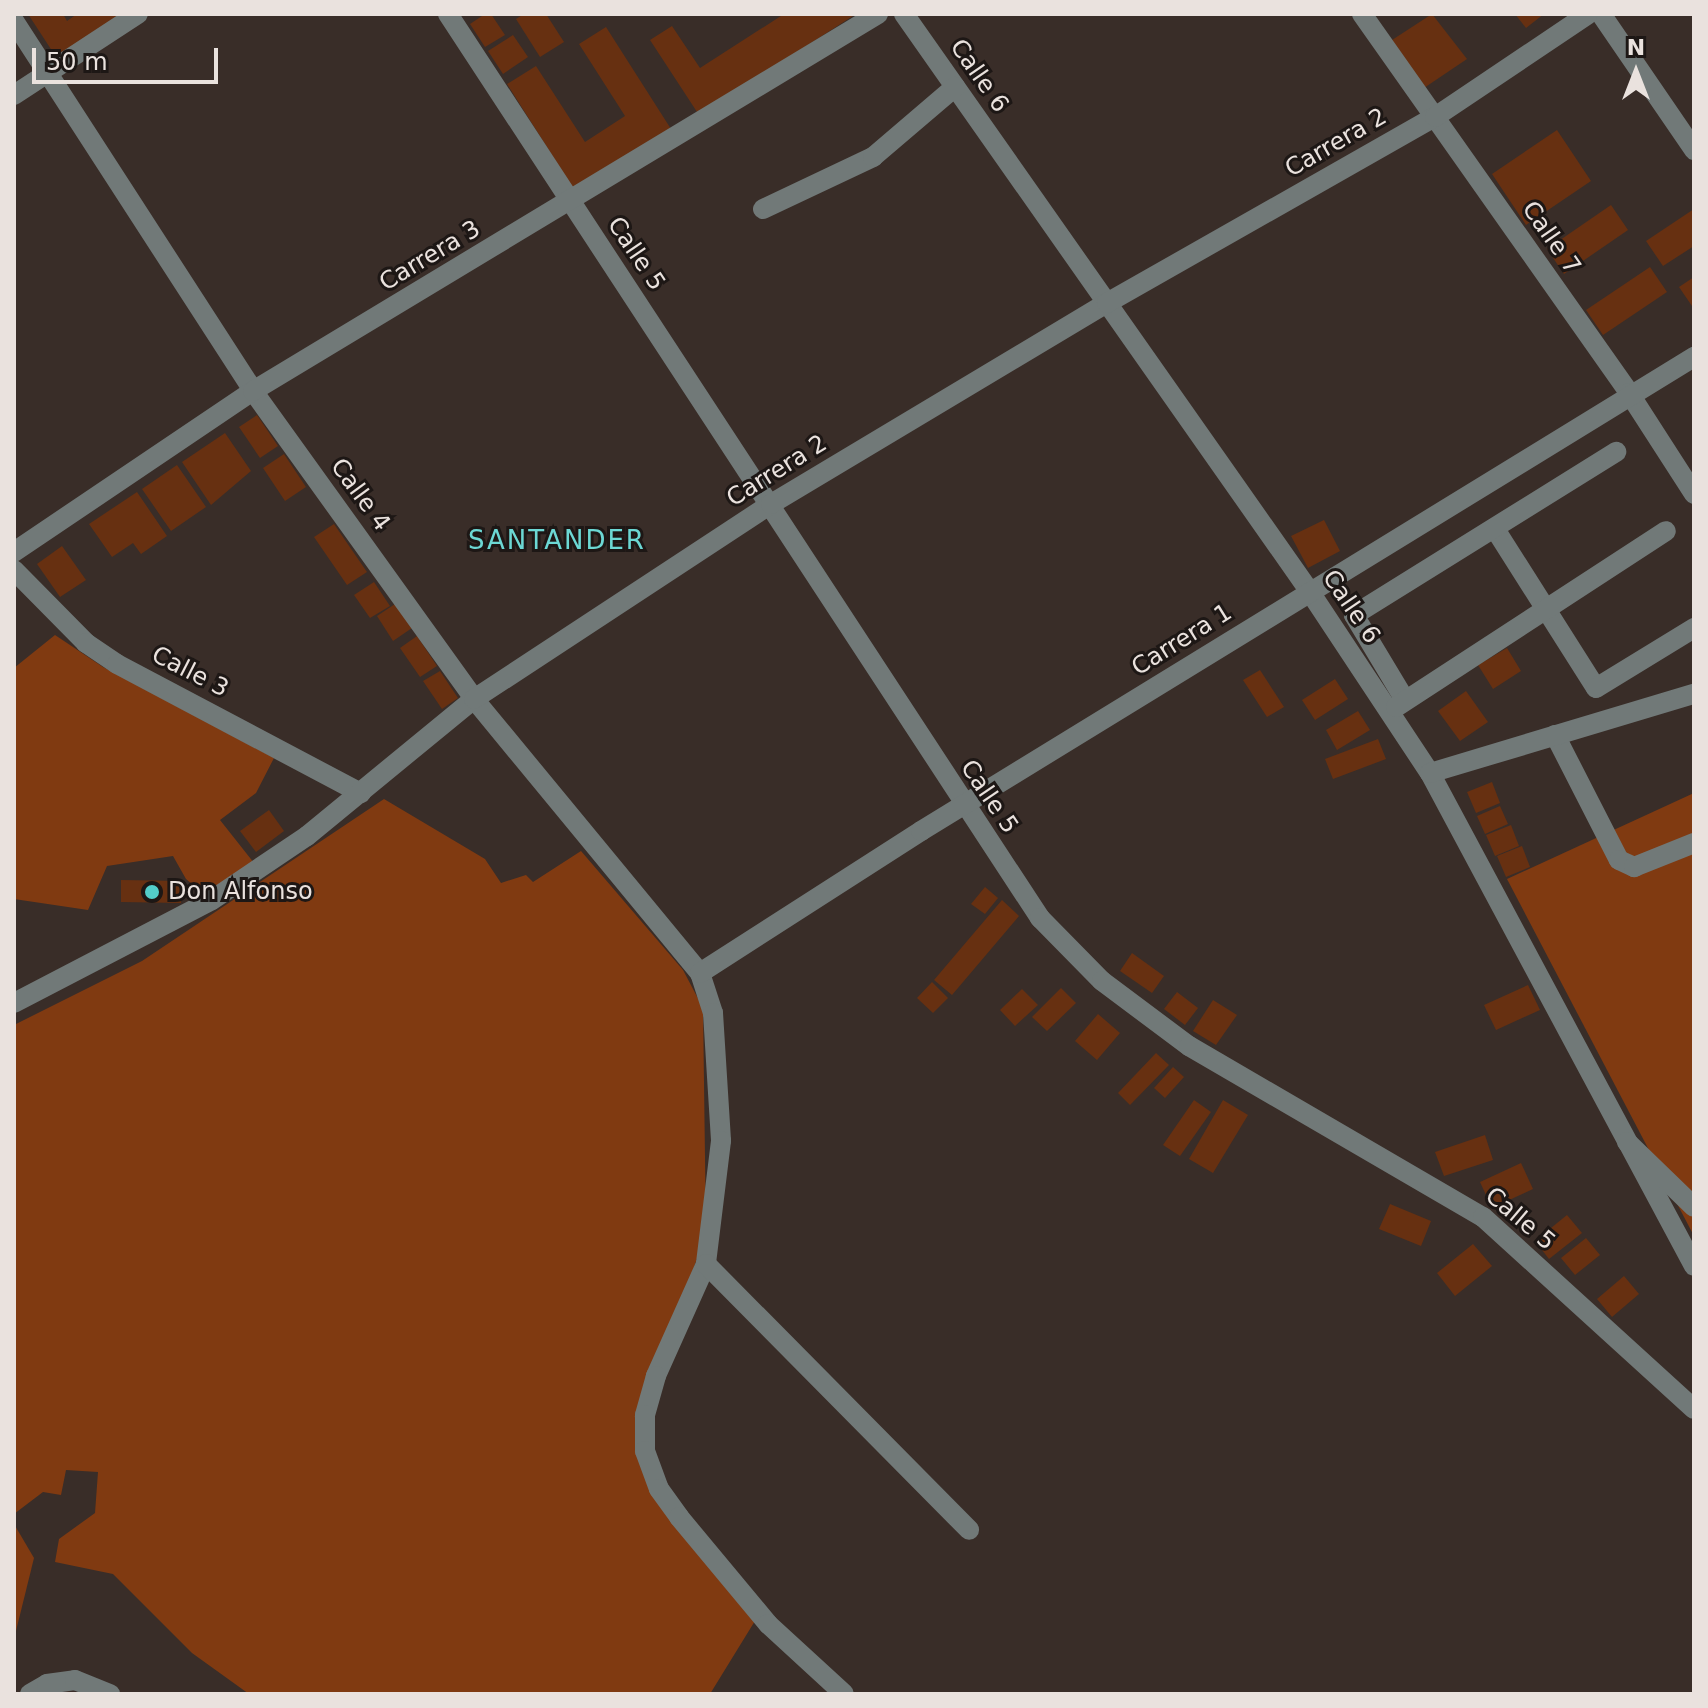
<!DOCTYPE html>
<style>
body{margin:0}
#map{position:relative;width:1708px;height:1708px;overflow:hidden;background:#392d28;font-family:"DejaVu Sans",sans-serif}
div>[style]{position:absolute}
.green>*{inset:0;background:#803a11}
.building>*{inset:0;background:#673011}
.minor>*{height:20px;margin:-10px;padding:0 10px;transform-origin:10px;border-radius:10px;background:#717978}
.dots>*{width:22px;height:22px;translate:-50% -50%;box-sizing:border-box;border:4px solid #1d1715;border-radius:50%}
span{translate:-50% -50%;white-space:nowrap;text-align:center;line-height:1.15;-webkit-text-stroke:6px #1d1715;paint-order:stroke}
.street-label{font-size:24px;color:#eae2de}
.poi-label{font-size:24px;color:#eae2de}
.left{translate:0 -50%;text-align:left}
.neighbourhood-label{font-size:26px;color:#6cd8d4;letter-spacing:2px}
.frame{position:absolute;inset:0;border:16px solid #eae2de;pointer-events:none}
.north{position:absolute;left:1596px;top:32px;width:80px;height:80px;-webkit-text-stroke:6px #1d1715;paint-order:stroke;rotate:0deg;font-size:22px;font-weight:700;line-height:32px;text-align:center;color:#eae2de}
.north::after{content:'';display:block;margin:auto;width:28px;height:36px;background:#eae2de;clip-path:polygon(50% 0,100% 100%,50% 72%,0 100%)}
.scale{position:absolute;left:32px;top:48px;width:186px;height:36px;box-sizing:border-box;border:4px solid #eae2de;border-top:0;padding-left:10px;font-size:24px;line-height:28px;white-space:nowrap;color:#eae2de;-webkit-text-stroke:6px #1d1715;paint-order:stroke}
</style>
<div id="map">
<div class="green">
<div style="clip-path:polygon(55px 635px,103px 667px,274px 758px,256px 793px,220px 820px,254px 863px,205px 895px,186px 879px,173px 856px,107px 866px,88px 910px,14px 899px,14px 668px)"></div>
<div style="clip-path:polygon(1694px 793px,1694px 1236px,1507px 879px)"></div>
<div style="clip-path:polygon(384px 799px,485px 859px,501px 883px,526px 875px,533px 882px,581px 851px,683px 970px,703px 1008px,706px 1232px,656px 1379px,648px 1472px,758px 1616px,710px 1694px,249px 1694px,192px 1653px,113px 1574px,55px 1562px,59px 1539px,95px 1513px,98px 1472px,66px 1470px,61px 1495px,43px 1492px,14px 1514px,14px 1025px,142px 961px)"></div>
<div style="clip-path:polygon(14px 1524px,34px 1558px,14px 1639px)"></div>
</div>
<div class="building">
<div style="clip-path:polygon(28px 14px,63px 14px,67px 21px,77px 14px,128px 14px,58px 60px)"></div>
<div style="clip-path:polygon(485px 14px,491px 14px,505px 35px,485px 47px,470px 24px)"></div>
<div style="clip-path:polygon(524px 14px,546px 14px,564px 42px,540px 57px,516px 19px)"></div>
<div style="clip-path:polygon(784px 14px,856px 14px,699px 115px,650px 40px,672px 26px,700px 68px)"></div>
<div style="clip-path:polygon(1432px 14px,1467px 59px,1424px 88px,1392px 40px)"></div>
<div style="clip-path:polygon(1515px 14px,1544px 14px,1526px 28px)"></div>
<div style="clip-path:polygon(606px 27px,671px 129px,574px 190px,507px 84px,536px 66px,585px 142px,625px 116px,579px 44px)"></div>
<div style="clip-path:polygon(513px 35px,528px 57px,503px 74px,488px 51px)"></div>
<div style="clip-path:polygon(1557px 130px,1591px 181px,1526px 225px,1492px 174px)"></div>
<div style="clip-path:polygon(1611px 205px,1628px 230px,1564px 274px,1547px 249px)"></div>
<div style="clip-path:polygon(1694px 209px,1694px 246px,1663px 266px,1646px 241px)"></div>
<div style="clip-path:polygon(1650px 267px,1667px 292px,1603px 335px,1586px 310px)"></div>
<div style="clip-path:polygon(1694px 277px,1694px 309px,1679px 287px)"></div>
<div style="clip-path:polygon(257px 415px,278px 446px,260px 458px,239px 427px)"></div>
<div style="clip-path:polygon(225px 433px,251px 471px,211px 505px,182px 462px)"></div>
<div style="clip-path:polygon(284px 454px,306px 487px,285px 501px,263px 468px)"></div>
<div style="clip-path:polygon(177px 465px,206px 507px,171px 531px,142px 489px)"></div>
<div style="clip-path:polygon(137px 492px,167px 536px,141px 554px,133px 543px,112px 557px,89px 524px)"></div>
<div style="clip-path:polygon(1324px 520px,1340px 551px,1308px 568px,1291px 536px)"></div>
<div style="clip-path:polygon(334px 524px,367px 572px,347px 585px,314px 537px)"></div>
<div style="clip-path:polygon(62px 546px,86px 580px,60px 597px,37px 564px)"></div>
<div style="clip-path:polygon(374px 582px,390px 606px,370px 618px,354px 595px)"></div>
<div style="clip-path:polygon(395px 604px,412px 628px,393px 641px,377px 616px)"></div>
<div style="clip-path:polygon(417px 636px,437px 666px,420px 677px,400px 648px)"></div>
<div style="clip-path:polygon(1507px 648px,1521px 671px,1493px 689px,1478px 665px)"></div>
<div style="clip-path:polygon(1260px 670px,1284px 707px,1267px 717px,1243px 680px)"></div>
<div style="clip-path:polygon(440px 671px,458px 698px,442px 709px,423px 681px)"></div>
<div style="clip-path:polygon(1335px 679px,1348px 699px,1315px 720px,1302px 700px)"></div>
<div style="clip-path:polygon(1466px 691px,1488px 722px,1460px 741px,1438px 711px)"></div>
<div style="clip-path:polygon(1358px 711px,1370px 730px,1337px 750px,1326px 730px)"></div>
<div style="clip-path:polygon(1378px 739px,1386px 759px,1333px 779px,1325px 759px)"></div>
<div style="clip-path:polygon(1492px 782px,1500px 803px,1476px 813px,1467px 792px)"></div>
<div style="clip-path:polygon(1500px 806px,1508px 824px,1485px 834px,1477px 816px)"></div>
<div style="clip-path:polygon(269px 810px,284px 831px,256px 852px,240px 831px)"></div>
<div style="clip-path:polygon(1511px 825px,1519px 846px,1495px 856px,1486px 835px)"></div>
<div style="clip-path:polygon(1522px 846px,1530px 867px,1506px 877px,1497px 856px)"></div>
<div style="clip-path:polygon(121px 880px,182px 881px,181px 903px,121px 902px)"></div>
<div style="clip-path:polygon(985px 887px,998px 898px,985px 914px,971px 904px)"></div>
<div style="clip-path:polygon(1002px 900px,1019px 916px,952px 995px,934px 980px)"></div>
<div style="clip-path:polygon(1132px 953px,1164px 976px,1152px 993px,1120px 971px)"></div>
<div style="clip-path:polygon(932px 982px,948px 998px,933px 1013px,917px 998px)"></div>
<div style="clip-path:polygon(1528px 985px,1540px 1010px,1496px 1030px,1484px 1005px)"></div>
<div style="clip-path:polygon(1061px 988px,1076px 1003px,1047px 1031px,1032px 1017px)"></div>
<div style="clip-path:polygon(1022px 989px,1038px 1005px,1015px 1026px,1000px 1010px)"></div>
<div style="clip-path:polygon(1177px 992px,1198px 1008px,1185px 1025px,1164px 1009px)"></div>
<div style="clip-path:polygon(1213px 1000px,1237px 1015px,1216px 1045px,1193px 1031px)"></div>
<div style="clip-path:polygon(1098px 1014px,1120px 1033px,1097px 1060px,1075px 1041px)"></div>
<div style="clip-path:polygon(1156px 1053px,1169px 1065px,1130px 1105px,1118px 1093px)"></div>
<div style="clip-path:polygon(1173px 1067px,1184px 1077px,1165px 1098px,1154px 1088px)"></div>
<div style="clip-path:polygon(1194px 1100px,1211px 1112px,1180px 1156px,1163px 1145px)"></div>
<div style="clip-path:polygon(1223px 1100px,1248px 1115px,1213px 1173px,1189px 1159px)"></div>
<div style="clip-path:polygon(1485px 1135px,1493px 1160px,1444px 1176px,1435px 1152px)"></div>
<div style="clip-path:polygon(1521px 1163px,1533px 1189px,1492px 1208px,1480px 1182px)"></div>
<div style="clip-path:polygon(1390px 1204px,1431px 1221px,1421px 1246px,1379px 1229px)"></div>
<div style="clip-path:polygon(1567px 1215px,1582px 1233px,1549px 1259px,1535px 1241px)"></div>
<div style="clip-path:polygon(1586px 1238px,1600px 1255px,1575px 1275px,1561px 1258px)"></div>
<div style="clip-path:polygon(1473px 1244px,1492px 1266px,1455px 1296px,1437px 1273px)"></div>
<div style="clip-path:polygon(1624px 1276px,1639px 1294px,1612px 1317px,1597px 1299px)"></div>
</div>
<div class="minor">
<div style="left:448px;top:14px;width:1081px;rotate:56.78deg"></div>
<div style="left:1040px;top:918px;width:88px;rotate:45.5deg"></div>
<div style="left:1102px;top:981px;width:109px;rotate:36.8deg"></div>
<div style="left:1189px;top:1046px;width:340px;rotate:30.2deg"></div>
<div style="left:1483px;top:1217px;width:285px;rotate:42.3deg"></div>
<div style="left:904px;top:14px;width:706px;rotate:54.91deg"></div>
<div style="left:1310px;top:592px;width:217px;rotate:56.5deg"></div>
<div style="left:1430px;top:773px;width:559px;rotate:61.83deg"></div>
<div style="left:1362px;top:14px;width:464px;rotate:54.8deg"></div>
<div style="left:1629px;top:393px;width:120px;rotate:57.2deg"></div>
<div style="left:1601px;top:14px;width:165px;rotate:55.6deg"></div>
<div style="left:14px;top:21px;width:440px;rotate:57.1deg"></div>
<div style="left:253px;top:391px;width:379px;rotate:54.3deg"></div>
<div style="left:474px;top:699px;width:355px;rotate:50.5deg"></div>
<div style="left:700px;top:973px;width:42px;rotate:72deg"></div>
<div style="left:713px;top:1013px;width:128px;rotate:86.4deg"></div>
<div style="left:721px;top:1141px;width:124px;rotate:97deg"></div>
<div style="left:706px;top:1264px;width:123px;rotate:114.1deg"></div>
<div style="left:656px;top:1376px;width:41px;rotate:105.8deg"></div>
<div style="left:645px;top:1415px;width:36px;rotate:90deg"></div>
<div style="left:645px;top:1451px;width:40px;rotate:69.8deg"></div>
<div style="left:659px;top:1489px;width:34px;rotate:54deg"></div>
<div style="left:679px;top:1517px;width:139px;rotate:50.2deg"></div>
<div style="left:768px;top:1624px;width:103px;rotate:42.6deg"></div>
<div style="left:14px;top:95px;width:148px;rotate:-33.2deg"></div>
<div style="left:763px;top:209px;width:122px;rotate:-25.3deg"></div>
<div style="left:873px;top:157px;width:108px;rotate:-40.5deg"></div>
<div style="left:1495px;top:529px;width:188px;rotate:57.6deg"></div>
<div style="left:1596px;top:688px;width:115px;rotate:-31.5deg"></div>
<div style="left:14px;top:552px;width:288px;rotate:-34deg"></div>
<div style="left:253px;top:391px;width:730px;rotate:-31.1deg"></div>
<div style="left:14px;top:570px;width:103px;rotate:45.4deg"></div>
<div style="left:86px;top:643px;width:37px;rotate:34deg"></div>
<div style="left:117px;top:664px;width:276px;rotate:27.9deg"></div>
<div style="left:1405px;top:700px;width:99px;rotate:-121deg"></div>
<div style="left:1354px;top:615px;width:309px;rotate:-31.9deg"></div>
<div style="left:1396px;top:707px;width:322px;rotate:-33.1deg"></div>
<div style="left:1555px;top:735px;width:140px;rotate:62.9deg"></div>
<div style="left:1619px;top:860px;width:17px;rotate:25deg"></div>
<div style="left:1634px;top:867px;width:65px;rotate:-21.8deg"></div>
<div style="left:1430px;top:773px;width:276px;rotate:-16.7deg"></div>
<div style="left:700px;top:973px;width:263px;rotate:-32.7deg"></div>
<div style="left:921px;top:831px;width:907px;rotate:-31.52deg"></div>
<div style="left:14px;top:1003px;width:223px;rotate:-27.5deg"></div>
<div style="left:212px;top:900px;width:115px;rotate:-34deg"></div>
<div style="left:307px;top:836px;width:216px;rotate:-39.4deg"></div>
<div style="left:474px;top:699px;width:355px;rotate:-33.3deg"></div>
<div style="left:771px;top:504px;width:392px;rotate:-30.9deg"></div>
<div style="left:1107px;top:303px;width:377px;rotate:-29.6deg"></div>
<div style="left:1435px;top:117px;width:184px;rotate:-33.9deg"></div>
<div style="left:1627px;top:1142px;width:93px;rotate:44.1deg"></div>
<div style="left:706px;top:1264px;width:374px;rotate:45.3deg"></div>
<div style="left:30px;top:1694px;width:20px;rotate:-30deg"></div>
<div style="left:47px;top:1684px;width:28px;rotate:-8deg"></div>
<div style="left:75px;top:1680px;width:38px;rotate:22deg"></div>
</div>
<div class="dots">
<div style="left:152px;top:892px;background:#53cdc9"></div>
</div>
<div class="street-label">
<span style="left:979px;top:76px;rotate:55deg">Calle 6</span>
<span style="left:1336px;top:143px;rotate:-30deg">Carrera 2</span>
<span style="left:1551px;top:238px;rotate:55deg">Calle 7</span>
<span style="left:636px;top:254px;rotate:56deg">Calle 5</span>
<span style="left:430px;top:256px;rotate:-31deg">Carrera 3</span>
<span style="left:777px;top:471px;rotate:-32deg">Carrera 2</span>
<span style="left:360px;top:495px;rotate:54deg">Calle 4</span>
<span style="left:1351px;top:607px;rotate:56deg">Calle 6</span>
<span style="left:1182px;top:640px;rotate:-32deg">Carrera 1</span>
<span style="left:190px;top:672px;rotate:27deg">Calle 3</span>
<span style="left:989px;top:797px;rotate:56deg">Calle 5</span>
<span style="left:1520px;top:1219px;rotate:40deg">Calle 5</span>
</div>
<div class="poi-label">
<span class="left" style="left:168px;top:892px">Don Alfonso</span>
</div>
<div class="neighbourhood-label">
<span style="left:557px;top:541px">SANTANDER</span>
</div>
<div class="frame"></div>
<div class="north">N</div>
<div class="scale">50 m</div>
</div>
